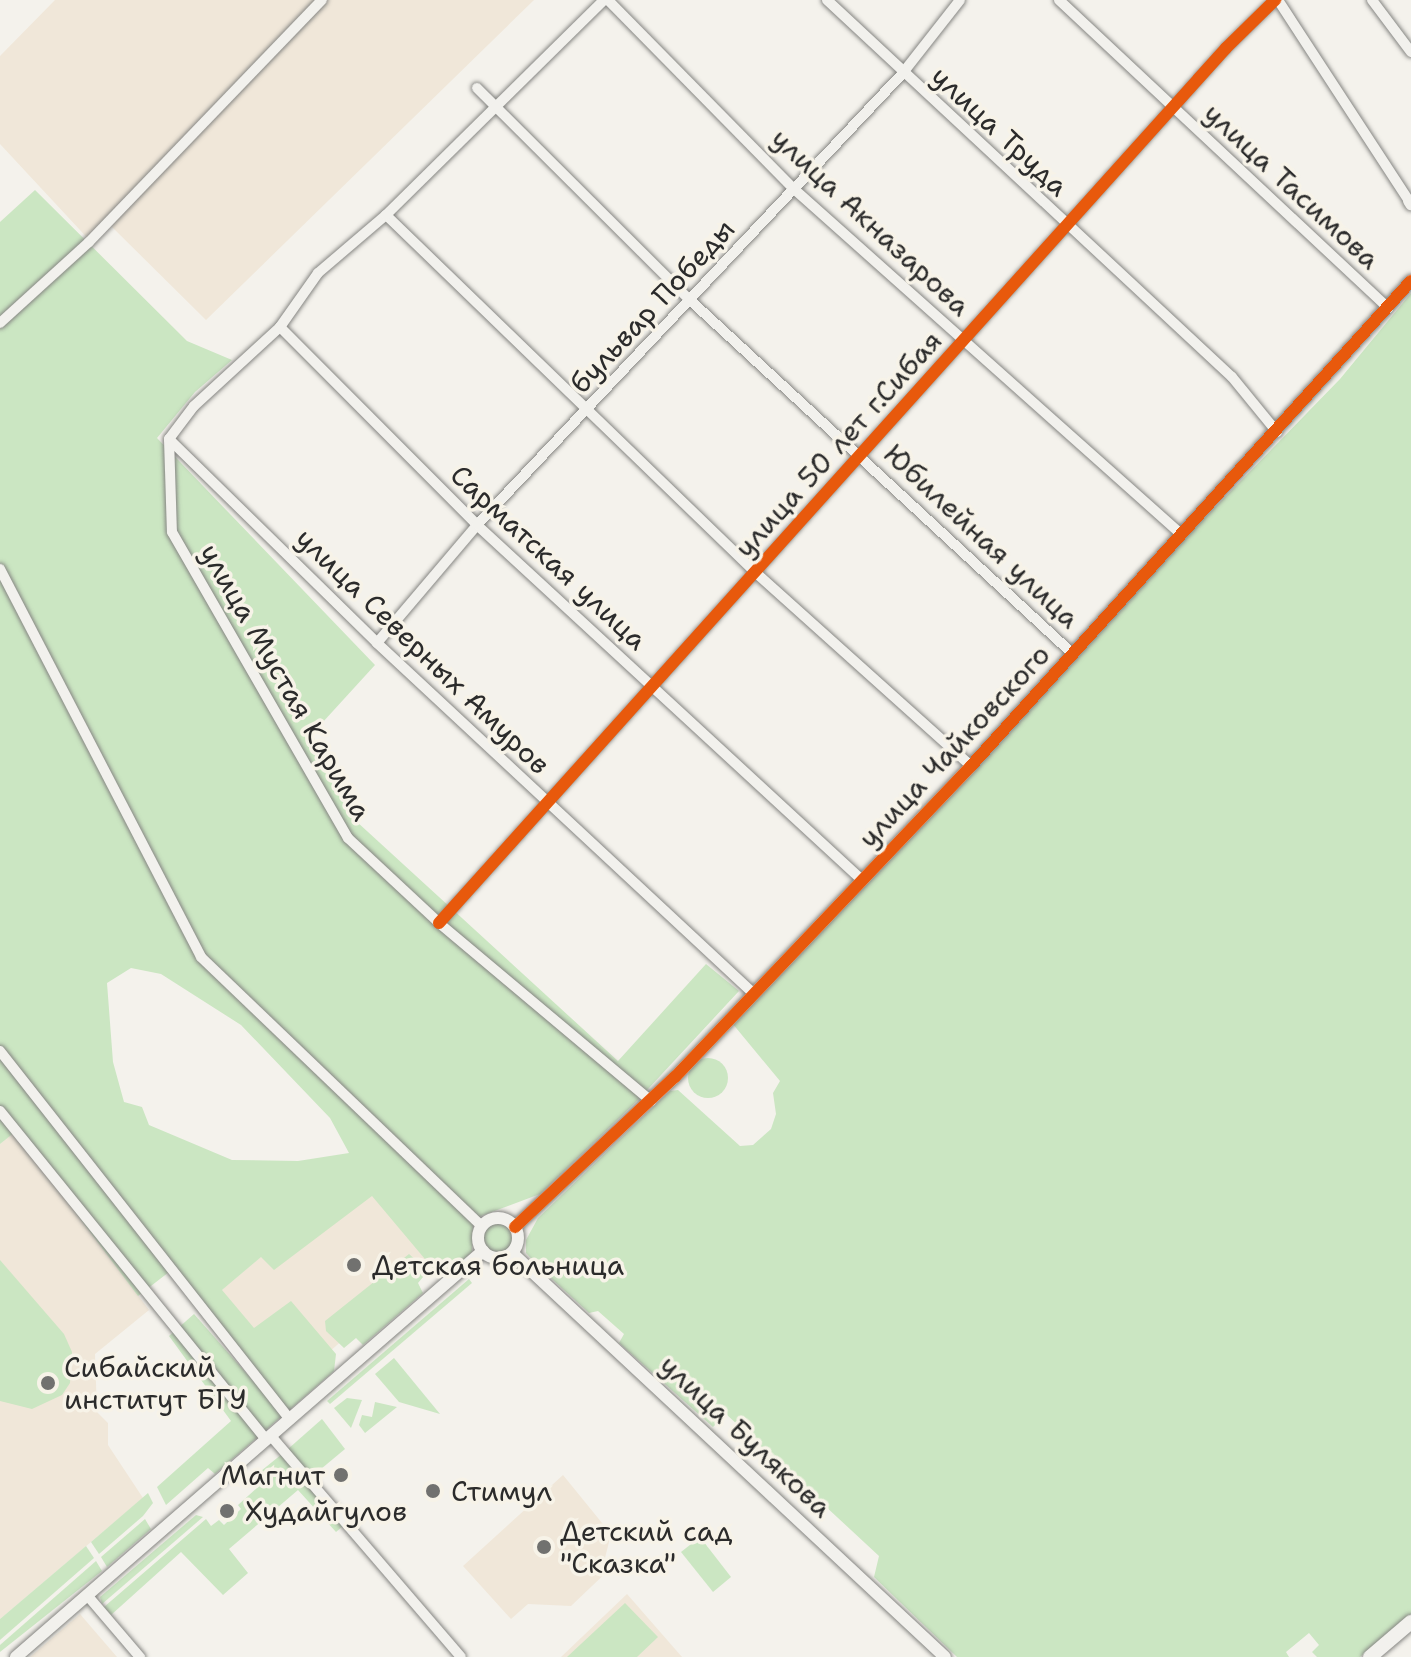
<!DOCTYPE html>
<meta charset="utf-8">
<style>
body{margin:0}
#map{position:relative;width:1411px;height:1657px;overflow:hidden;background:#f4f2ec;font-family:"Shantell Sans",sans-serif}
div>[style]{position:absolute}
.built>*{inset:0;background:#f0e7d9}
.green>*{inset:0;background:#cbe6c2}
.round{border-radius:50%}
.roads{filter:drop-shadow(0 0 2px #858582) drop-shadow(0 0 2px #858582)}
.minor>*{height:10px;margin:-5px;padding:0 5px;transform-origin:5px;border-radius:5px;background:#f2f1ed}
.tertiary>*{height:12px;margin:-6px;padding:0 6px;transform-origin:6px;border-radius:6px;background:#f2f1ed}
.tertiary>.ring{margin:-6px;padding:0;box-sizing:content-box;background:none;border:12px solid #f2f1ed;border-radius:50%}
.secondary>*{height:14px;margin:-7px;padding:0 7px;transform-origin:7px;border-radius:7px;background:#f2f1ed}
.cycleway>*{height:12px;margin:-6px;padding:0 6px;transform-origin:6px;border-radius:6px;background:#e8590c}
.dots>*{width:22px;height:22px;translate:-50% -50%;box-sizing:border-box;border:4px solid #f7f3e8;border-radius:50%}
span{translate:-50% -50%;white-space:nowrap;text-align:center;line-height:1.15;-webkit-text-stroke:7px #f7f3e8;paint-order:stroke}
.street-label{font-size:28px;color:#2b2b2b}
.poi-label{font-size:28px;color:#2b2b2b}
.left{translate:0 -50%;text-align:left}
.right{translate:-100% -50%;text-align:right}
</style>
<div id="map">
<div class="built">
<div style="clip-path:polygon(55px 0,534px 0,206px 320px,111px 226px,93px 244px,0 144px,0 56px)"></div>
<div style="clip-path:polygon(15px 1131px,149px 1310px,95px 1354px,97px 1412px,108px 1423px,108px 1445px,143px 1498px,0 1619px,0 1144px)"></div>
<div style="clip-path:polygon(367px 1166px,460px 1237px,279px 1396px,203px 1306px)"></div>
<div style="clip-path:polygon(563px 1475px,611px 1534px,605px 1558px,612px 1567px,571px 1606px,528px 1604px,511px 1619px,463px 1566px)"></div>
<div style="clip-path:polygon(627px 1594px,682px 1657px,561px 1657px)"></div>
<div style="clip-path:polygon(80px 1614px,117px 1657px,30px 1657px)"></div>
</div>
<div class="green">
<div style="clip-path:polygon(evenodd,35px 190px,187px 341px,232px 360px,195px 392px,157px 438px,375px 665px,312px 734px,356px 821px,618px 1061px,706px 964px,739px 991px,636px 1102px,540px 1194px,481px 1216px,473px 1225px,472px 1252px,450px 1271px,435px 1271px,372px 1196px,274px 1270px,261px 1257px,222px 1290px,254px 1328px,291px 1301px,336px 1354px,334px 1371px,287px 1412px,169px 1272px,138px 1296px,15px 1132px,0 1144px,0 222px,35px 190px,131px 968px,161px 974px,241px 1025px,330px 1118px,349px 1153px,298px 1161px,232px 1160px,149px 1125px,142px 1107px,124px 1102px,113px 1062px,107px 983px,131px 968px)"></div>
<div style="clip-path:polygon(1411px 293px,1411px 1614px,1360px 1657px,1317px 1657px,1312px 1652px,1319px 1645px,1309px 1633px,1286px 1652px,1289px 1657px,957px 1657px,874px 1577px,879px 1556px,726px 1414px,713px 1427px,619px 1343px,624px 1334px,598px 1311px,589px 1313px,541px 1269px,526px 1253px,526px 1240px,538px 1218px,670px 1091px,678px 1090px,740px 1146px,753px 1145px,771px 1129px,776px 1114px,773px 1093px,780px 1081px,732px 1023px,986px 759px,1195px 528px,1340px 379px)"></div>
<div class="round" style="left:688px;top:1058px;width:40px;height:40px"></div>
<div class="round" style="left:484px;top:1224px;width:28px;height:28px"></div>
<div style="clip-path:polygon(409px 1254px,428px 1271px,418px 1283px,423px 1293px,363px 1345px,356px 1338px,344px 1348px,326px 1331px,325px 1321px)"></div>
<div style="clip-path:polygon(0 1260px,64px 1334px,72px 1352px,70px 1383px,62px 1395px,32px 1409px,0 1401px)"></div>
<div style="clip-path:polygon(469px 1279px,472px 1283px,330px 1404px,327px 1401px)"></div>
<div style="clip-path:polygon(194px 1314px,283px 1415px,215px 1474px,208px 1468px,166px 1505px,157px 1487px,231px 1421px,169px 1336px)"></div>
<div style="clip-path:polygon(394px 1358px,440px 1414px,399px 1402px,375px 1374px)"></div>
<div style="clip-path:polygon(347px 1398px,362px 1400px,351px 1428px,334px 1408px)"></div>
<div style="clip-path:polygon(375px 1402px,397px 1407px,365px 1433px,359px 1425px,362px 1415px,372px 1417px)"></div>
<div style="clip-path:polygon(322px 1419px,345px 1449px,321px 1469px,307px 1472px,288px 1449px)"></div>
<div style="clip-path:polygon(282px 1454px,343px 1526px,336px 1532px,298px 1490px,229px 1549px,248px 1573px,223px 1595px,181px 1552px,111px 1615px,104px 1607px,206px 1519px,211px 1526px,219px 1520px,224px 1525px,241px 1509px,238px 1505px,267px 1479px,261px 1471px)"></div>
<div style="clip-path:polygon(148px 1493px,153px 1503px,143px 1516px,99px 1554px,91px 1542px)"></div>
<div style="clip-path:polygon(196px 1515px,203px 1517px,102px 1604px,100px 1597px)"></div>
<div style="clip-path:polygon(145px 1519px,151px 1529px,107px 1567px,101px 1557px)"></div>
<div style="clip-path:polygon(700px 1537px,731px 1577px,713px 1592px,681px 1552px)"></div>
<div style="clip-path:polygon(86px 1546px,94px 1558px,0 1640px,0 1619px)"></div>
<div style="clip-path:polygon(96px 1561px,102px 1571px,0 1652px,0 1645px)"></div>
<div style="clip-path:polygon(625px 1603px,658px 1637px,637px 1657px,567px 1657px)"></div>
</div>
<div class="roads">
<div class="minor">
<div style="left:608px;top:0;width:265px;rotate:45.5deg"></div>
<div style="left:794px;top:189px;width:518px;rotate:41.72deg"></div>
<div style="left:827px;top:0;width:553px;rotate:42.95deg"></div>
<div style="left:1232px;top:377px;width:71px;rotate:50.7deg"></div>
<div style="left:1059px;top:0;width:451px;rotate:43.1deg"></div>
<div style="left:1278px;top:0;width:240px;rotate:56.9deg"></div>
<div style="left:1372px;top:0;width:65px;rotate:53.1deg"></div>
<div style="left:477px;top:88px;width:301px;rotate:44.9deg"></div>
<div style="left:690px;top:300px;width:522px;rotate:42.75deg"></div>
<div style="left:386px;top:215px;width:513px;rotate:44.05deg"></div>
<div style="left:755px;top:572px;width:290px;rotate:41.9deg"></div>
<div style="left:0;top:323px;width:120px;rotate:-42.3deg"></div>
<div style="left:89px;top:242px;width:336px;rotate:-46.1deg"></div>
<div style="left:280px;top:327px;width:279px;rotate:45.1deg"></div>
<div style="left:477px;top:525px;width:524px;rotate:42.68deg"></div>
<div style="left:169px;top:439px;width:93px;rotate:88.2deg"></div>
<div style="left:172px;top:532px;width:353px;rotate:60.1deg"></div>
<div style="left:348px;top:838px;width:125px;rotate:43deg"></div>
<div style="left:439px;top:923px;width:277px;rotate:40deg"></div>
<div style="left:169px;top:439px;width:291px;rotate:44.4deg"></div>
<div style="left:377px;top:643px;width:514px;rotate:42.95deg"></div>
<div style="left:169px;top:439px;width:41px;rotate:-52.9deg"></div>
<div style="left:194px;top:406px;width:117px;rotate:-42.6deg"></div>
<div style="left:280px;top:327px;width:66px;rotate:-54.9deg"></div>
<div style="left:318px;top:273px;width:89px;rotate:-40.5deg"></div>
<div style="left:386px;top:215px;width:306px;rotate:-44.6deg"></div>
<div style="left:0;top:569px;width:437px;rotate:62.6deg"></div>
<div style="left:201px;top:957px;width:389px;rotate:43.8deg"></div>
<div style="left:377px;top:643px;width:155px;rotate:-49.7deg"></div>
<div style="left:477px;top:525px;width:620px;rotate:-46.7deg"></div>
<div style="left:902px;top:74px;width:94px;rotate:-51.9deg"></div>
<div style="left:439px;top:923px;width:1177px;rotate:-48.03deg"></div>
<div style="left:1226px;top:48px;width:69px;rotate:-44.4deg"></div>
<div style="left:0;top:1051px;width:469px;rotate:51.8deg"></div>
<div style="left:0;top:1111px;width:423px;rotate:51deg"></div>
<div style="left:271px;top:1436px;width:291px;rotate:49.3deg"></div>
<div style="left:87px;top:1595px;width:82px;rotate:49.5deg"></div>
</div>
<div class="tertiary">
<div style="left:1409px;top:201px;width:4px;rotate:56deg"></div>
<div class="ring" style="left:478px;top:1218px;width:28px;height:28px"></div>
<div style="left:515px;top:1227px;width:219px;rotate:-43.2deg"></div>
<div style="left:675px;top:1077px;width:429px;rotate:-46.4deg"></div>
<div style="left:971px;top:766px;width:655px;rotate:-47.79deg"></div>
<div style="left:512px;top:1253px;width:592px;rotate:43.02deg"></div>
<div style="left:16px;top:1657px;width:619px;rotate:-41deg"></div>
</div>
<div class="secondary">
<div style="left:1370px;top:1657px;width:54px;rotate:-40.5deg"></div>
</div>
</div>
<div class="cycleway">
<div style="left:439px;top:923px;width:1177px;rotate:-48.03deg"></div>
<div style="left:1226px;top:48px;width:69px;rotate:-44.4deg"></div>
<div style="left:515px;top:1227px;width:219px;rotate:-43.2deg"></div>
<div style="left:675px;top:1077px;width:429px;rotate:-46.4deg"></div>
<div style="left:971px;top:766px;width:655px;rotate:-47.79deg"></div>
</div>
<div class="dots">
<div style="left:354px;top:1265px;background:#71716f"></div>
<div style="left:48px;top:1383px;background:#71716f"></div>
<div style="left:341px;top:1475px;background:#71716f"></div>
<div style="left:433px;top:1491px;background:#71716f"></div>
<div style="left:227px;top:1511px;background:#71716f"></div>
<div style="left:544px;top:1547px;background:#71716f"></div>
</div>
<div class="street-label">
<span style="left:1000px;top:131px;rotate:43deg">улица Труда</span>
<span style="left:1292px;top:186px;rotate:43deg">улица Тасимова</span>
<span style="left:871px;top:222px;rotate:43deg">улица Акназарова</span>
<span style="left:652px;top:306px;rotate:-47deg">бульвар Победы</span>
<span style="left:838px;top:444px;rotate:-48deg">улица 50 лет г.Сибая</span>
<span style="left:982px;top:536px;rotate:43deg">Юбилейная улица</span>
<span style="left:549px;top:557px;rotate:43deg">Сарматская улица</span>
<span style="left:423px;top:651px;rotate:44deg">улица Северных Амуров</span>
<span style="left:286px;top:682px;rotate:60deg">улица Мустая Карима</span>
<span style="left:954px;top:746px;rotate:-47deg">улица Чайковского</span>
<span style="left:746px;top:1436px;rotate:43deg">улица Булякова</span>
</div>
<div class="poi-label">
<span class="left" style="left:372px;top:1265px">Детская больница</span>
<span class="left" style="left:64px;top:1383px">Сибайский<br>институт БГУ</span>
<span class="right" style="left:325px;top:1475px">Магнит</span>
<span class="left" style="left:451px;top:1491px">Стимул</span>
<span class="left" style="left:245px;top:1511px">Худайгулов</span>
<span class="left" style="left:560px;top:1547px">Детский сад<br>"Сказка"</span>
</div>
</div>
